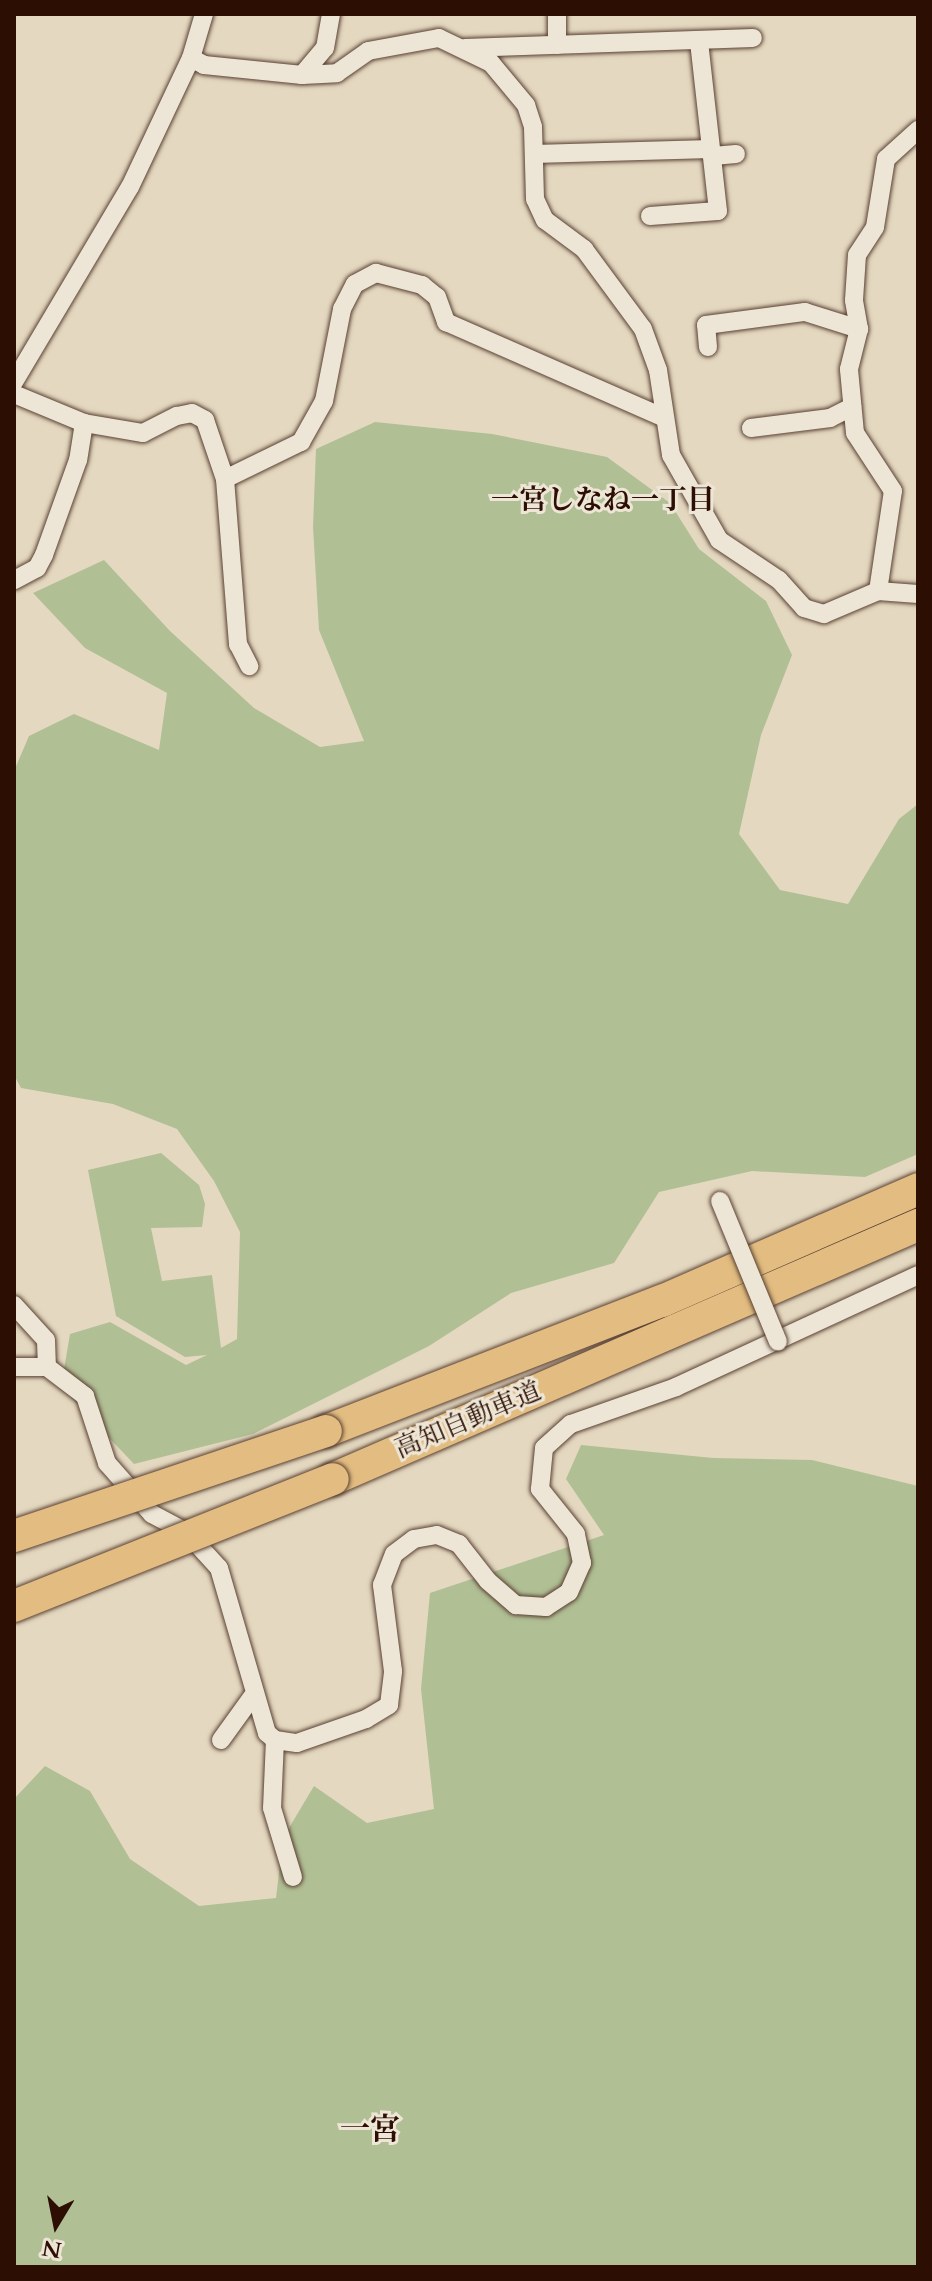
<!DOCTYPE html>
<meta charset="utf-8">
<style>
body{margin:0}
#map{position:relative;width:932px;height:2281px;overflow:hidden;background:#e4d8c0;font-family:Cardo,"Noto Serif JP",serif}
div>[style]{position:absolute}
.green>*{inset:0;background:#b1bf95}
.roads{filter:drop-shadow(0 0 2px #5a4032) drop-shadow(0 0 2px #5a4032)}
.minor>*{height:18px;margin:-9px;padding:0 9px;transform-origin:9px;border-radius:9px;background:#ede6d6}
.motorway>*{height:32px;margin:-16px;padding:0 16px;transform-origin:16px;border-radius:16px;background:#e2bc80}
.bridges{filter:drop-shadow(0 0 2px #5a4032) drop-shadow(0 0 2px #5a4032)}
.minor-bridge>*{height:18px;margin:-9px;padding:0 9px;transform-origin:9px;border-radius:9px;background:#ede6d6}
.motorway-bridge>*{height:32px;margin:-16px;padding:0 16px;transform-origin:16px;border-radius:16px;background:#e2bc80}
span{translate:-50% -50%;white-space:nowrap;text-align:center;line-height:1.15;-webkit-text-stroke:6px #ede6d6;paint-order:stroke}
.street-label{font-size:26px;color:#2c0e02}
.neighbourhood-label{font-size:28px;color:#2c0e02;font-weight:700}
.quarter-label{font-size:30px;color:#2c0e02;font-weight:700}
.frame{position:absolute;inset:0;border:16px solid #2c0e02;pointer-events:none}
.north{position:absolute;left:16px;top:2185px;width:80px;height:80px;-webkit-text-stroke:6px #ede6d6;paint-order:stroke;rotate:190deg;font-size:22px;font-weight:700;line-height:32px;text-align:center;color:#2c0e02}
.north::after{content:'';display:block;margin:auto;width:28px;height:36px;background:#2c0e02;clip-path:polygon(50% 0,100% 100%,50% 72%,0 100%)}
</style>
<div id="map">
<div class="green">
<div style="clip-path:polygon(375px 422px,492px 434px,607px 457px,670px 503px,699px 549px,766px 601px,792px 655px,761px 735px,739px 834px,780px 890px,848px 904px,899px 819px,918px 804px,918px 1154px,865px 1177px,752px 1171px,659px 1192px,614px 1263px,511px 1293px,429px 1346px,253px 1434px,134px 1464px,61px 1387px,70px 1334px,110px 1322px,186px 1365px,207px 1355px,185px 1357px,116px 1316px,88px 1170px,161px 1153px,199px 1185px,205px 1204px,202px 1227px,151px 1228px,162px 1281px,212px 1275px,221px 1348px,237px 1339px,240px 1232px,214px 1181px,177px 1129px,113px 1104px,21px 1088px,14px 1075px,14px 771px,29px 736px,74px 714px,159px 750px,167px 693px,85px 648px,33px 593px,104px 560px,170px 631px,254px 708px,320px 747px,364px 741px,319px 630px,313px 527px,316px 449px)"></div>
<div style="clip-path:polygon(581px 1445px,713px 1458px,812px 1460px,918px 1486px,918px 2267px,14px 2267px,14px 1799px,45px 1766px,90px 1791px,130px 1859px,199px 1906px,276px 1898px,283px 1838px,314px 1786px,367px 1823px,434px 1809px,421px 1689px,430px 1593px,604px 1535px,566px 1479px)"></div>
</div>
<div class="roads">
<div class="minor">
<div style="left:557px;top:14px;width:31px;rotate:90deg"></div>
<div style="left:465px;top:48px;width:288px;rotate:-2deg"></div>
<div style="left:191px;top:58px;width:15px;rotate:28deg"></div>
<div style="left:204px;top:65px;width:99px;rotate:5.8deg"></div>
<div style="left:302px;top:75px;width:35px;rotate:-3deg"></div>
<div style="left:337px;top:73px;width:38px;rotate:-35deg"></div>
<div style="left:368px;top:51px;width:72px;rotate:-10.4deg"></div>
<div style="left:439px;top:38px;width:58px;rotate:25.7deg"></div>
<div style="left:491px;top:63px;width:55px;rotate:50.2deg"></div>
<div style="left:526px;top:105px;width:23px;rotate:72deg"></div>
<div style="left:533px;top:127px;width:72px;rotate:88.4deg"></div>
<div style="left:535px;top:199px;width:23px;rotate:65deg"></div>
<div style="left:545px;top:220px;width:49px;rotate:36.6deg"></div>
<div style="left:584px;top:249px;width:99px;rotate:53.6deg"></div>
<div style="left:643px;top:329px;width:44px;rotate:69.9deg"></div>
<div style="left:658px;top:370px;width:86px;rotate:81.3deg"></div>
<div style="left:671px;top:455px;width:98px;rotate:60.5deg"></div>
<div style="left:719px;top:540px;width:72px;rotate:33.7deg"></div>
<div style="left:779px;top:580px;width:38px;rotate:48deg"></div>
<div style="left:804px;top:608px;width:21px;rotate:17deg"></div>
<div style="left:824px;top:614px;width:59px;rotate:-23.1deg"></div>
<div style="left:878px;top:591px;width:40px;rotate:4.3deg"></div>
<div style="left:302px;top:75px;width:35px;rotate:-50deg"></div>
<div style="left:325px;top:48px;width:35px;rotate:-80deg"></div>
<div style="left:534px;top:154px;width:177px;rotate:-1.6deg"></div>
<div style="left:713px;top:156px;width:23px;rotate:-5deg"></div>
<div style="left:650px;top:216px;width:68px;rotate:-4.2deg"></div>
<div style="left:718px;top:211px;width:171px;rotate:-96.4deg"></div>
<div style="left:708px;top:347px;width:22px;rotate:-95deg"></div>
<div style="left:706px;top:325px;width:100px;rotate:-7.5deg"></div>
<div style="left:805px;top:312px;width:57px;rotate:17.5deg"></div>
<div style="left:14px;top:382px;width:227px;rotate:-59.3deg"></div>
<div style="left:130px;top:187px;width:143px;rotate:-64.7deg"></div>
<div style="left:191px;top:58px;width:46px;rotate:-73.5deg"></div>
<div style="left:14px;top:394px;width:76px;rotate:22.5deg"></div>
<div style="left:84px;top:423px;width:37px;rotate:99deg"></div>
<div style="left:78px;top:460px;width:101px;rotate:109.7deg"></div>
<div style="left:44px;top:555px;width:15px;rotate:118deg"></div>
<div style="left:37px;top:568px;width:26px;rotate:152deg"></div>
<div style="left:84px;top:423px;width:60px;rotate:9.6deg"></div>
<div style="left:143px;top:433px;width:38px;rotate:-27deg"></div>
<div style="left:177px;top:416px;width:15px;rotate:-11deg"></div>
<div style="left:192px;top:413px;width:15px;rotate:28deg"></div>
<div style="left:205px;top:420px;width:62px;rotate:71.3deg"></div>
<div style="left:225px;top:479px;width:166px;rotate:85.5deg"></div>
<div style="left:238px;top:644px;width:25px;rotate:63deg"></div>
<div style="left:751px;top:428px;width:80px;rotate:-7.2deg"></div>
<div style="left:830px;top:418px;width:25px;rotate:-27deg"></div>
<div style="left:225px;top:479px;width:85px;rotate:-26deg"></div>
<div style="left:301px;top:442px;width:47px;rotate:-60.7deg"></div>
<div style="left:324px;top:401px;width:94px;rotate:-78.9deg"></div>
<div style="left:342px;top:309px;width:28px;rotate:-63deg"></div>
<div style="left:355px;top:284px;width:24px;rotate:-28deg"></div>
<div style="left:376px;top:273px;width:48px;rotate:14.6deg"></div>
<div style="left:422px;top:285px;width:19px;rotate:39deg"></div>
<div style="left:437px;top:297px;width:27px;rotate:70deg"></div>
<div style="left:446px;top:322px;width:236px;rotate:23.7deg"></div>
<div style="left:878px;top:591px;width:101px;rotate:-81.5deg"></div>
<div style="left:893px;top:491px;width:69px;rotate:-123.2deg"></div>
<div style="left:855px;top:433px;width:64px;rotate:-95.4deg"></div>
<div style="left:849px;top:369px;width:41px;rotate:-76deg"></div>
<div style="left:859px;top:329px;width:29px;rotate:-100deg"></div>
<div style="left:854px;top:300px;width:45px;rotate:-86.2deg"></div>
<div style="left:857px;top:255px;width:33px;rotate:-57deg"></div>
<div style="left:875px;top:227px;width:69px;rotate:-80.8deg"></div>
<div style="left:886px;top:159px;width:43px;rotate:-42.2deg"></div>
<div style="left:14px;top:1305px;width:47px;rotate:47.6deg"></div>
<div style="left:46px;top:1340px;width:27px;rotate:88deg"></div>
<div style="left:14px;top:1367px;width:33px"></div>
<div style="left:47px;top:1367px;width:48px;rotate:37.3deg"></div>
<div style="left:85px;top:1396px;width:71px;rotate:71.8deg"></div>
<div style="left:107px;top:1463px;width:68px;rotate:48.6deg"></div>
<div style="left:152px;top:1514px;width:40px;rotate:28deg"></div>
<div style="left:187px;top:1533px;width:47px;rotate:47.6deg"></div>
<div style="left:219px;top:1568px;width:172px;rotate:73.8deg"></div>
<div style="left:267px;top:1733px;width:11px;rotate:41deg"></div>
<div style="left:275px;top:1740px;width:22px;rotate:8deg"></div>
<div style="left:297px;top:1743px;width:73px;rotate:-19.2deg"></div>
<div style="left:366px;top:1719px;width:27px;rotate:-31deg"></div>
<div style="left:389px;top:1705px;width:34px;rotate:-83deg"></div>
<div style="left:393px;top:1671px;width:87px;rotate:-97.3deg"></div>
<div style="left:382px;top:1585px;width:33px;rotate:-69deg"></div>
<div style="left:394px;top:1554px;width:25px;rotate:-37deg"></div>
<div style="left:414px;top:1539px;width:23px;rotate:-10deg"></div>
<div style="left:437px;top:1535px;width:24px;rotate:22deg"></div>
<div style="left:459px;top:1544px;width:47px;rotate:51.9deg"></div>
<div style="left:488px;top:1581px;width:37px;rotate:41deg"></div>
<div style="left:516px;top:1605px;width:30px;rotate:4deg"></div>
<div style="left:546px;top:1607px;width:27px;rotate:-33deg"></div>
<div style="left:569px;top:1592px;width:32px;rotate:-66deg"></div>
<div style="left:582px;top:1563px;width:30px;rotate:-102deg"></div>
<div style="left:576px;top:1534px;width:58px;rotate:-128.7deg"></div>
<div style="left:540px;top:1489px;width:41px;rotate:-84.4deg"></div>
<div style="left:544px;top:1448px;width:36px;rotate:-42deg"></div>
<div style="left:571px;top:1424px;width:111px;rotate:-19.4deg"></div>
<div style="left:676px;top:1387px;width:267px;rotate:-24.8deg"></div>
<div style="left:221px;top:1740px;width:53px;rotate:-54.2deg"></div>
<div style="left:275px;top:1740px;width:68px;rotate:92.5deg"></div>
<div style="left:272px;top:1808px;width:72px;rotate:73.1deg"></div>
</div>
<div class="motorway">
<div style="left:326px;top:1431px;width:360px;rotate:-21.2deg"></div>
<div style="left:662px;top:1301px;width:279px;rotate:-23.6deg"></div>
<div style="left:333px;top:1479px;width:638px;rotate:-23.47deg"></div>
</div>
</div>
<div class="bridges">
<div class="minor-bridge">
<div style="left:720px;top:1201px;width:152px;rotate:67.6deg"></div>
</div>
<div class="motorway-bridge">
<div style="left:14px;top:1536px;width:329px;rotate:-18.6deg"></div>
<div style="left:14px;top:1606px;width:343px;rotate:-21.7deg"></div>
</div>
</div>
<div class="street-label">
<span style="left:468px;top:1420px;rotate:-23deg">高知自動車道</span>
</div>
<div class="neighbourhood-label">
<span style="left:603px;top:500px">一宮しなね一丁目</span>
</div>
<div class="quarter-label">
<span style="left:370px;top:2130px">一宮</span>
</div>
<div class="frame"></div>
<div class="north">N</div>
</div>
